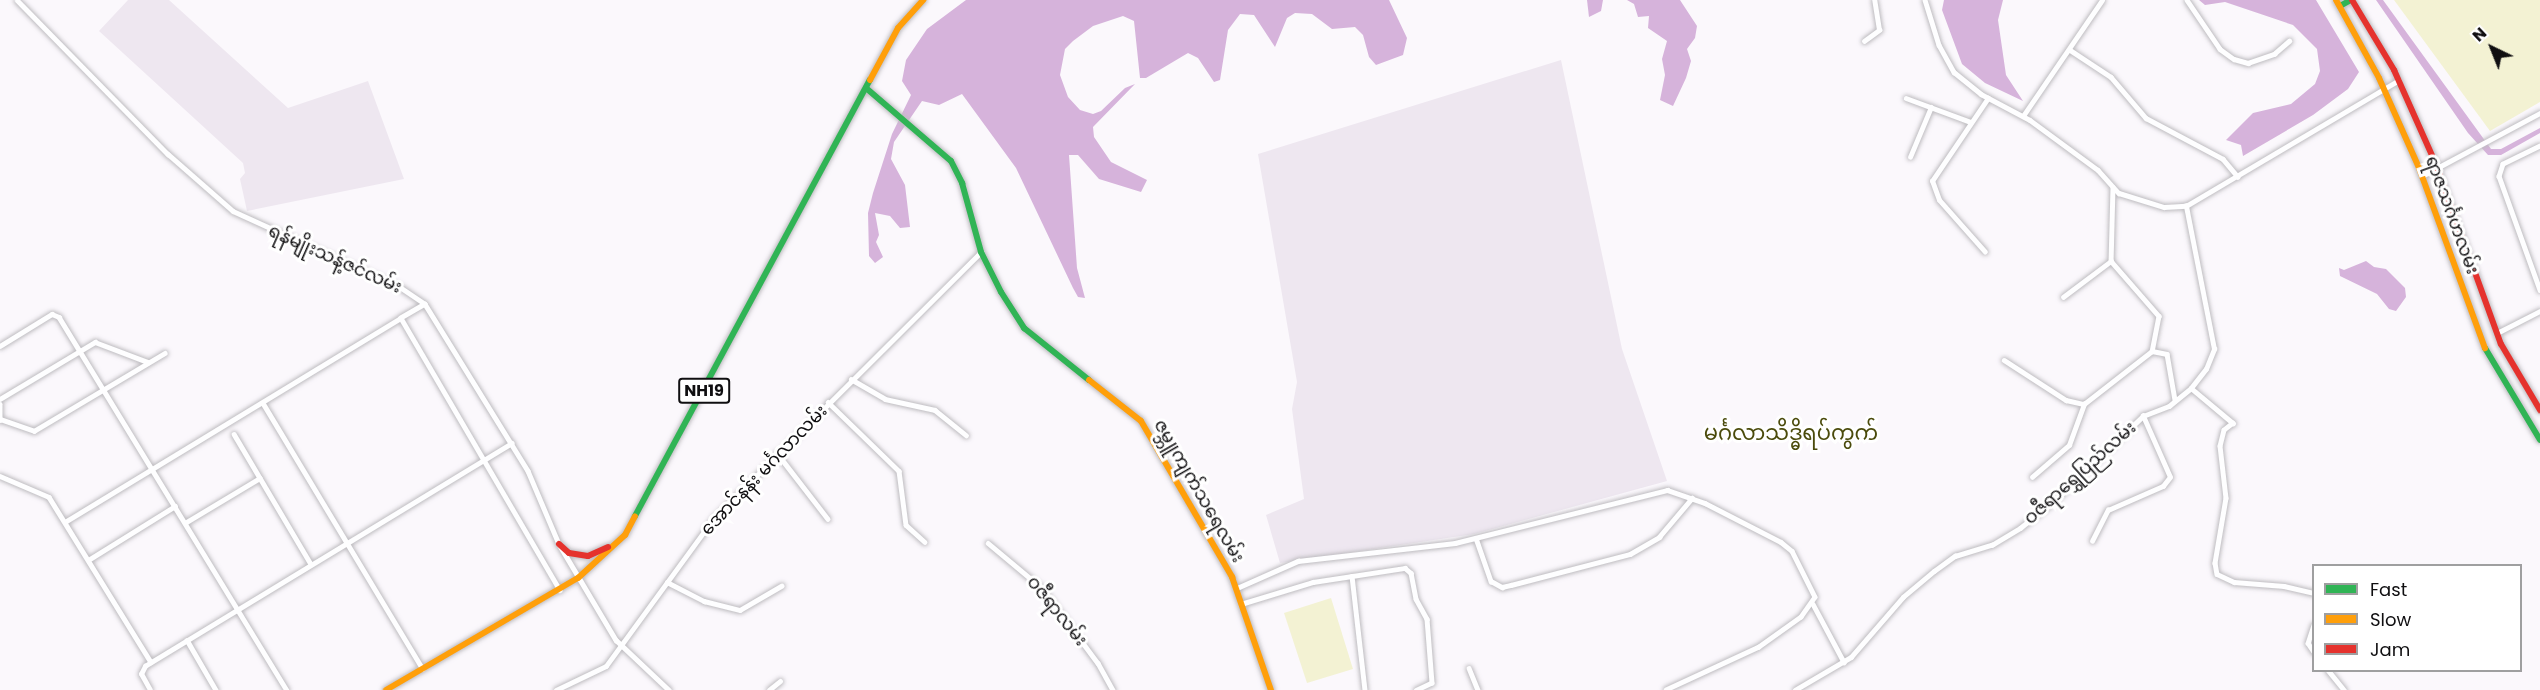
<!DOCTYPE html>
<meta charset="utf-8">
<style>
body{margin:0}
#map{position:relative;width:2540px;height:690px;overflow:hidden;background:#fbf8fc;font-family:Poppins,"Noto Sans Myanmar",sans-serif}
div>[style]{position:absolute}
.built>*{inset:0;background:#eee7f0}
.green>*{inset:0;background:#f3f2d3}
.water>*{inset:0;background:#d6b3db}
.roads{filter:drop-shadow(0 0 2px #bebcc0) drop-shadow(0 0 2px #bebcc0)}
.street>*{height:4.5px;margin:-2.25px;padding:0 2.25px;transform-origin:2.25px;border-radius:2.25px;background:#fefeff}
.fast>*{height:6px;margin:-3px;padding:0 3px;transform-origin:3px;border-radius:3px;background:#30b455}
.slow>*{height:6px;margin:-3px;padding:0 3px;transform-origin:3px;border-radius:3px;background:#ff9f0a}
.jam>*{height:6px;margin:-3px;padding:0 3px;transform-origin:3px;border-radius:3px;background:#e5322d}
span{translate:-50% -50%;white-space:nowrap;text-align:center;line-height:1.15;-webkit-text-stroke:6px #fff;paint-order:stroke}
.shield-label span{padding:2px 4px;background:#fff;border:2px solid;border-radius:4px;-webkit-text-stroke-width:0}
.shield-label{font-size:16px;color:#100f11;font-weight:700}
.street-label{font-size:18px;color:#100f11}
.quarter-label{font-size:21px;color:#4b4b0c}
.legend{position:absolute;left:2312px;top:564px;width:210px;height:108px;box-sizing:border-box;background:#fff;border:2px solid #9f9fa0;margin:0;padding:8px 10px;list-style:none;font-size:18px;color:#100f11}
.legend li{display:flex;align-items:center;gap:12px;height:30px}
.legend b{width:30px;border:2px solid #9f9fa0}
.north{position:absolute;left:2462px;top:18px;width:60px;height:60px;-webkit-text-stroke:4px #fff;paint-order:stroke;rotate:317deg;font-size:16px;font-weight:700;line-height:24px;text-align:center;color:#100f11}
.north::after{content:'';display:block;margin:auto;width:21px;height:27px;background:#100f11;clip-path:polygon(50% 0,100% 100%,50% 72%,0 100%)}
</style>
<div id="map">
<div class="built">
<div style="clip-path:polygon(128px 0,169px 0,288px 108px,368px 81px,404px 179px,247px 211px,240px 179px,245px 173px,243px 163px,99px 31px)"></div>
<div style="clip-path:polygon(1561px 60px,1622px 349px,1667px 481px,1474px 534px,1280px 563px,1266px 515px,1304px 499px,1292px 409px,1297px 382px,1258px 154px)"></div>
</div>
<div class="green">
<div style="clip-path:polygon(2394px 0,2540px 0,2540px 102px,2490px 131px)"></div>
<div style="clip-path:polygon(1331px 598px,1353px 669px,1307px 683px,1284px 613px)"></div>
</div>
<div class="water">
<div style="clip-path:polygon(966px 0,1389px 0,1407px 38px,1403px 55px,1376px 65px,1369px 57px,1363px 35px,1355px 27px,1332px 29px,1312px 14px,1295px 13px,1287px 18px,1275px 47px,1254px 15px,1240px 14px,1228px 30px,1220px 80px,1214px 82px,1198px 58px,1188px 53px,1146px 78px,1140px 78px,1134px 21px,1123px 16px,1093px 26px,1073px 41px,1065px 49px,1060px 75px,1068px 97px,1080px 110px,1093px 114px,1101px 111px,1125px 88px,1135px 84px,1093px 127px,1094px 137px,1111px 162px,1147px 180px,1141px 192px,1099px 179px,1078px 155px,1069px 155px,1077px 268px,1085px 298px,1078px 297px,1073px 288px,1016px 168px,962px 94px,939px 105px,922px 101px,894px 142px,891px 159px,905px 185px,910px 227px,900px 228px,890px 216px,875px 213px,879px 235px,876px 242px,883px 257px,875px 263px,869px 256px,868px 213px,873px 193px,892px 134px,911px 95px,902px 81px,906px 60px,927px 29px)"></div>
<div style="clip-path:polygon(1587px 0,1603px 0,1601px 11px,1589px 17px)"></div>
<div style="clip-path:polygon(1627px 0,1680px 0,1697px 26px,1695px 38px,1687px 49px,1691px 61px,1686px 78px,1673px 106px,1660px 100px,1665px 75px,1662px 59px,1667px 41px,1648px 28px,1649px 16px,1638px 17px,1634px 4px)"></div>
<div style="clip-path:polygon(1944px 0,2003px 0,1998px 20px,2006px 75px,2023px 101px,1985px 83px,1962px 64px,1942px 10px)"></div>
<div style="clip-path:polygon(2199px 0,2316px 0,2359px 72px,2348px 89px,2313px 115px,2243px 156px,2241px 145px,2226px 140px,2253px 113px,2291px 104px,2315px 84px,2320px 71px,2317px 49px,2293px 25px,2225px 2px,2205px 5px)"></div>
<div style="clip-path:polygon(2376px 0,2383px 0,2491px 149px,2501px 149px,2540px 128px,2540px 133px,2501px 155px,2488px 155px,2468px 133px)"></div>
<div style="clip-path:polygon(2366px 261px,2374px 267px,2386px 269px,2405px 288px,2406px 297px,2396px 311px,2389px 309px,2377px 294px,2340px 276px,2339px 268px,2344px 270px)"></div>
</div>
<div class="roads">
<div class="street">
<div style="left:17px;top:0;width:216px;rotate:45.6deg"></div>
<div style="left:168px;top:154px;width:86px;rotate:41.2deg"></div>
<div style="left:233px;top:211px;width:183px;rotate:24.5deg"></div>
<div style="left:400px;top:287px;width:30px;rotate:34deg"></div>
<div style="left:425px;top:304px;width:196px;rotate:58.3deg"></div>
<div style="left:528px;top:471px;width:79px;rotate:67deg"></div>
<div style="left:559px;top:544px;width:112px;rotate:59.3deg"></div>
<div style="left:616px;top:640px;width:73px;rotate:43.3deg"></div>
<div style="left:1925px;top:0;width:47px;rotate:72.7deg"></div>
<div style="left:1939px;top:45px;width:31px;rotate:61deg"></div>
<div style="left:1954px;top:72px;width:35px;rotate:39deg"></div>
<div style="left:1981px;top:94px;width:55px;rotate:28deg"></div>
<div style="left:2030px;top:120px;width:84px;rotate:36.3deg"></div>
<div style="left:2098px;top:170px;width:31px;rotate:48deg"></div>
<div style="left:2119px;top:193px;width:47px;rotate:17.3deg"></div>
<div style="left:2164px;top:207px;width:22px;rotate:-3deg"></div>
<div style="left:2187px;top:0;width:59px;rotate:56deg"></div>
<div style="left:2220px;top:49px;width:17px;rotate:36deg"></div>
<div style="left:2234px;top:59px;width:15px;rotate:16deg"></div>
<div style="left:2248px;top:63px;width:28px;rotate:-19deg"></div>
<div style="left:2274px;top:54px;width:20px;rotate:-41deg"></div>
<div style="left:1864px;top:41px;width:19px;rotate:-36deg"></div>
<div style="left:1879px;top:30px;width:30px;rotate:-99deg"></div>
<div style="left:2070px;top:50px;width:49px;rotate:33.4deg"></div>
<div style="left:2111px;top:77px;width:54px;rotate:49.5deg"></div>
<div style="left:2146px;top:118px;width:87px;rotate:28deg"></div>
<div style="left:2223px;top:159px;width:23px;rotate:50deg"></div>
<div style="left:1906px;top:98px;width:69px;rotate:20.3deg"></div>
<div style="left:2023px;top:116px;width:140px;rotate:-55.7deg"></div>
<div style="left:2540px;top:146px;width:41px;rotate:154.1deg"></div>
<div style="left:2503px;top:164px;width:13px;rotate:108deg"></div>
<div style="left:2499px;top:176px;width:121px;rotate:70.2deg"></div>
<div style="left:1910px;top:157px;width:54px;rotate:-67.2deg"></div>
<div style="left:2422px;top:176px;width:134px;rotate:-28.1deg"></div>
<div style="left:2113px;top:187px;width:74px;rotate:91.5deg"></div>
<div style="left:2111px;top:261px;width:73px;rotate:48.9deg"></div>
<div style="left:2159px;top:316px;width:36px;rotate:101deg"></div>
<div style="left:1985px;top:252px;width:69px;rotate:-131.5deg"></div>
<div style="left:1939px;top:200px;width:20px;rotate:-110deg"></div>
<div style="left:1932px;top:181px;width:100px;rotate:-56deg"></div>
<div style="left:2063px;top:297px;width:60px;rotate:-36.9deg"></div>
<div style="left:425px;top:304px;width:28px;rotate:150deg"></div>
<div style="left:401px;top:318px;width:315px;rotate:59.7deg"></div>
<div style="left:2497px;top:333px;width:48px;rotate:-27.1deg"></div>
<div style="left:0;top:346px;width:61px;rotate:-31.6deg"></div>
<div style="left:52px;top:314px;width:8px;rotate:23deg"></div>
<div style="left:59px;top:317px;width:437px;rotate:58.6deg"></div>
<div style="left:2004px;top:360px;width:74px;rotate:32.8deg"></div>
<div style="left:2066px;top:400px;width:18px;rotate:13deg"></div>
<div style="left:2084px;top:404px;width:86px;rotate:-37.9deg"></div>
<div style="left:2152px;top:351px;width:15px;rotate:11deg"></div>
<div style="left:2167px;top:354px;width:47px;rotate:80.1deg"></div>
<div style="left:851px;top:379px;width:39px;rotate:30deg"></div>
<div style="left:885px;top:399px;width:51px;rotate:12.4deg"></div>
<div style="left:935px;top:410px;width:40px;rotate:39deg"></div>
<div style="left:2191px;top:388px;width:55px;rotate:39.8deg"></div>
<div style="left:2233px;top:423px;width:11px;rotate:142deg"></div>
<div style="left:2224px;top:430px;width:16px;rotate:104deg"></div>
<div style="left:2220px;top:446px;width:52px;rotate:83.4deg"></div>
<div style="left:2226px;top:498px;width:66px;rotate:99.6deg"></div>
<div style="left:2215px;top:563px;width:11px;rotate:80deg"></div>
<div style="left:2217px;top:574px;width:19px;rotate:25deg"></div>
<div style="left:2234px;top:582px;width:50px;rotate:4.6deg"></div>
<div style="left:2284px;top:586px;width:31px;rotate:13deg"></div>
<div style="left:0;top:399px;width:111px;rotate:-31deg"></div>
<div style="left:95px;top:342px;width:57px;rotate:20.7deg"></div>
<div style="left:828px;top:402px;width:99px;rotate:44.2deg"></div>
<div style="left:899px;top:471px;width:54px;rotate:82.6deg"></div>
<div style="left:906px;top:525px;width:25px;rotate:42deg"></div>
<div style="left:263px;top:403px;width:310px;rotate:59deg"></div>
<div style="left:0;top:404px;width:16px;rotate:90deg"></div>
<div style="left:0;top:419px;width:36px;rotate:19deg"></div>
<div style="left:34px;top:431px;width:152px;rotate:-30.8deg"></div>
<div style="left:234px;top:434px;width:151px;rotate:59.4deg"></div>
<div style="left:777px;top:453px;width:83px;rotate:52.3deg"></div>
<div style="left:0;top:476px;width:53px;rotate:23.2deg"></div>
<div style="left:49px;top:497px;width:194px;rotate:58.3deg"></div>
<div style="left:2032px;top:477px;width:49px;rotate:-40.9deg"></div>
<div style="left:2069px;top:445px;width:44px;rotate:-69.9deg"></div>
<div style="left:65px;top:522px;width:393px;rotate:-31.3deg"></div>
<div style="left:185px;top:523px;width:87px;rotate:-31deg"></div>
<div style="left:1476px;top:538px;width:46px;rotate:70.8deg"></div>
<div style="left:1491px;top:581px;width:13px;rotate:29deg"></div>
<div style="left:1502px;top:587px;width:9px;rotate:-13deg"></div>
<div style="left:1511px;top:585px;width:123px;rotate:-14.6deg"></div>
<div style="left:1630px;top:554px;width:34px;rotate:-30deg"></div>
<div style="left:1659px;top:537px;width:51px;rotate:-49.8deg"></div>
<div style="left:2092px;top:541px;width:35px;rotate:-63deg"></div>
<div style="left:2108px;top:510px;width:60px;rotate:-23.6deg"></div>
<div style="left:2163px;top:486px;width:11px;rotate:-52deg"></div>
<div style="left:2170px;top:477px;width:67px;rotate:-113.9deg"></div>
<div style="left:988px;top:543px;width:70px;rotate:39.8deg"></div>
<div style="left:1042px;top:588px;width:94px;rotate:53.3deg"></div>
<div style="left:1098px;top:663px;width:31px;rotate:61deg"></div>
<div style="left:90px;top:559px;width:100px;rotate:-31.9deg"></div>
<div style="left:1352px;top:576px;width:115px;rotate:83.5deg"></div>
<div style="left:667px;top:582px;width:42px;rotate:27.2deg"></div>
<div style="left:704px;top:601px;width:37px;rotate:14deg"></div>
<div style="left:740px;top:610px;width:48px;rotate:-30.3deg"></div>
<div style="left:1237px;top:588px;width:67px;rotate:-23.9deg"></div>
<div style="left:1298px;top:561px;width:158px;rotate:-6.5deg"></div>
<div style="left:1455px;top:543px;width:219px;rotate:-14deg"></div>
<div style="left:1667px;top:490px;width:40px;rotate:18.9deg"></div>
<div style="left:1705px;top:503px;width:85px;rotate:27.2deg"></div>
<div style="left:1781px;top:542px;width:14px;rotate:39deg"></div>
<div style="left:1792px;top:551px;width:51px;rotate:63.4deg"></div>
<div style="left:1815px;top:597px;width:24px;rotate:125deg"></div>
<div style="left:1801px;top:617px;width:52px;rotate:144.5deg"></div>
<div style="left:1759px;top:647px;width:102px;rotate:155.2deg"></div>
<div style="left:1244px;top:603px;width:72px;rotate:-16.9deg"></div>
<div style="left:1313px;top:582px;width:93px;rotate:-8.7deg"></div>
<div style="left:1405px;top:568px;width:8px;rotate:40deg"></div>
<div style="left:1411px;top:573px;width:26px;rotate:79deg"></div>
<div style="left:1416px;top:599px;width:23px;rotate:61deg"></div>
<div style="left:1427px;top:619px;width:64px;rotate:85.5deg"></div>
<div style="left:1432px;top:683px;width:17px;rotate:155deg"></div>
<div style="left:1813px;top:604px;width:66px;rotate:61.9deg"></div>
<div style="left:2314px;top:625px;width:19px;rotate:108deg"></div>
<div style="left:2308px;top:643px;width:11px;rotate:56deg"></div>
<div style="left:187px;top:640px;width:58px;rotate:59.9deg"></div>
<div style="left:1469px;top:668px;width:24px;rotate:68deg"></div>
<div style="left:2328px;top:670px;width:26px;rotate:51deg"></div>
<div style="left:150px;top:690px;width:18px;rotate:-119deg"></div>
<div style="left:141px;top:674px;width:9px;rotate:-63deg"></div>
<div style="left:145px;top:666px;width:429px;rotate:-31.3deg"></div>
<div style="left:556px;top:690px;width:55px;rotate:-25.6deg"></div>
<div style="left:606px;top:666px;width:183px;rotate:-53.9deg"></div>
<div style="left:714px;top:518px;width:377px;rotate:-44.9deg"></div>
<div style="left:769px;top:690px;width:14px;rotate:-39deg"></div>
<div style="left:1795px;top:690px;width:65px;rotate:-30.5deg"></div>
<div style="left:1851px;top:657px;width:79px;rotate:-49.1deg"></div>
<div style="left:1903px;top:597px;width:40px;rotate:-40deg"></div>
<div style="left:1934px;top:571px;width:26px;rotate:-36deg"></div>
<div style="left:1955px;top:556px;width:39px;rotate:-17deg"></div>
<div style="left:1992px;top:545px;width:33px;rotate:-31deg"></div>
<div style="left:2020px;top:528px;width:43px;rotate:-38.5deg"></div>
<div style="left:2054px;top:501px;width:123px;rotate:-43.7deg"></div>
<div style="left:2143px;top:416px;width:28px;rotate:-21deg"></div>
<div style="left:2169px;top:406px;width:28px;rotate:-39deg"></div>
<div style="left:2191px;top:388px;width:24px;rotate:-52deg"></div>
<div style="left:2206px;top:369px;width:22px;rotate:-68deg"></div>
<div style="left:2214px;top:349px;width:146px;rotate:-101.1deg"></div>
<div style="left:2186px;top:206px;width:247px;rotate:-30.6deg"></div>
</div>
<div class="fast">
<div style="left:2340px;top:6px;width:13px;rotate:-29deg"></div>
<div style="left:866px;top:88px;width:112px;rotate:40.7deg"></div>
<div style="left:951px;top:161px;width:25px;rotate:63deg"></div>
<div style="left:962px;top:183px;width:72px;rotate:74.6deg"></div>
<div style="left:981px;top:252px;width:45px;rotate:63.4deg"></div>
<div style="left:1001px;top:292px;width:43px;rotate:57.4deg"></div>
<div style="left:1024px;top:328px;width:83px;rotate:38.7deg"></div>
<div style="left:2485px;top:348px;width:107px;rotate:59.1deg"></div>
<div style="left:635px;top:516px;width:495px;rotate:-61.7deg"></div>
</div>
<div class="slow">
<div style="left:2336px;top:0;width:89px;rotate:61.1deg"></div>
<div style="left:2379px;top:78px;width:98px;rotate:66deg"></div>
<div style="left:2419px;top:168px;width:192px;rotate:69.9deg"></div>
<div style="left:870px;top:80px;width:59px;rotate:-61.7deg"></div>
<div style="left:898px;top:28px;width:38px;rotate:-48deg"></div>
<div style="left:1089px;top:380px;width:66px;rotate:38.3deg"></div>
<div style="left:1141px;top:421px;width:181px;rotate:59.7deg"></div>
<div style="left:1232px;top:577px;width:120px;rotate:71deg"></div>
<div style="left:386px;top:690px;width:222px;rotate:-30.3deg"></div>
<div style="left:578px;top:578px;width:64px;rotate:-42.5deg"></div>
<div style="left:625px;top:535px;width:21px;rotate:-62deg"></div>
</div>
<div class="jam">
<div style="left:2352px;top:0;width:82px;rotate:59deg"></div>
<div style="left:2394px;top:70px;width:101px;rotate:66deg"></div>
<div style="left:2435px;top:162px;width:194px;rotate:70.1deg"></div>
<div style="left:2501px;top:344px;width:77px;rotate:59.4deg"></div>
<div style="left:559px;top:544px;width:13px;rotate:42deg"></div>
<div style="left:569px;top:553px;width:19px;rotate:9deg"></div>
<div style="left:588px;top:556px;width:22px;rotate:-24deg"></div>
</div>
</div>
<div class="shield-label">
<span style="left:704px;top:391px">NH19</span>
</div>
<div class="street-label">
<span style="left:2452px;top:215px;rotate:70deg">ရာဇသင်္ဂဟလမ်း</span>
<span style="left:335px;top:259px;rotate:24deg">ရန်မျိုးသန့်ဇင်လမ်း</span>
<span style="left:764px;top:470px;rotate:-46deg">အောင်နန်း မင်္ဂလာလမ်း</span>
<span style="left:2080px;top:473px;rotate:-42deg">ဝဇီရာရွှေပြည်လမ်း</span>
<span style="left:1199px;top:491px;rotate:60deg">ဇမ္ဘူကျက်သရေလမ်း</span>
<span style="left:1057px;top:611px;rotate:51deg">ဝဇီရာလမ်း</span>
</div>
<div class="quarter-label">
<span style="left:1791px;top:433px">မင်္ဂလာသိဒ္ဓိရပ်ကွက်</span>
</div>
<ul class="legend">
<li><b style="height:8px;background:#30b455"></b>Fast</li>
<li><b style="height:8px;background:#ff9f0a"></b>Slow</li>
<li><b style="height:8px;background:#e5322d"></b>Jam</li>
</ul>
<div class="north">N</div>
</div>
